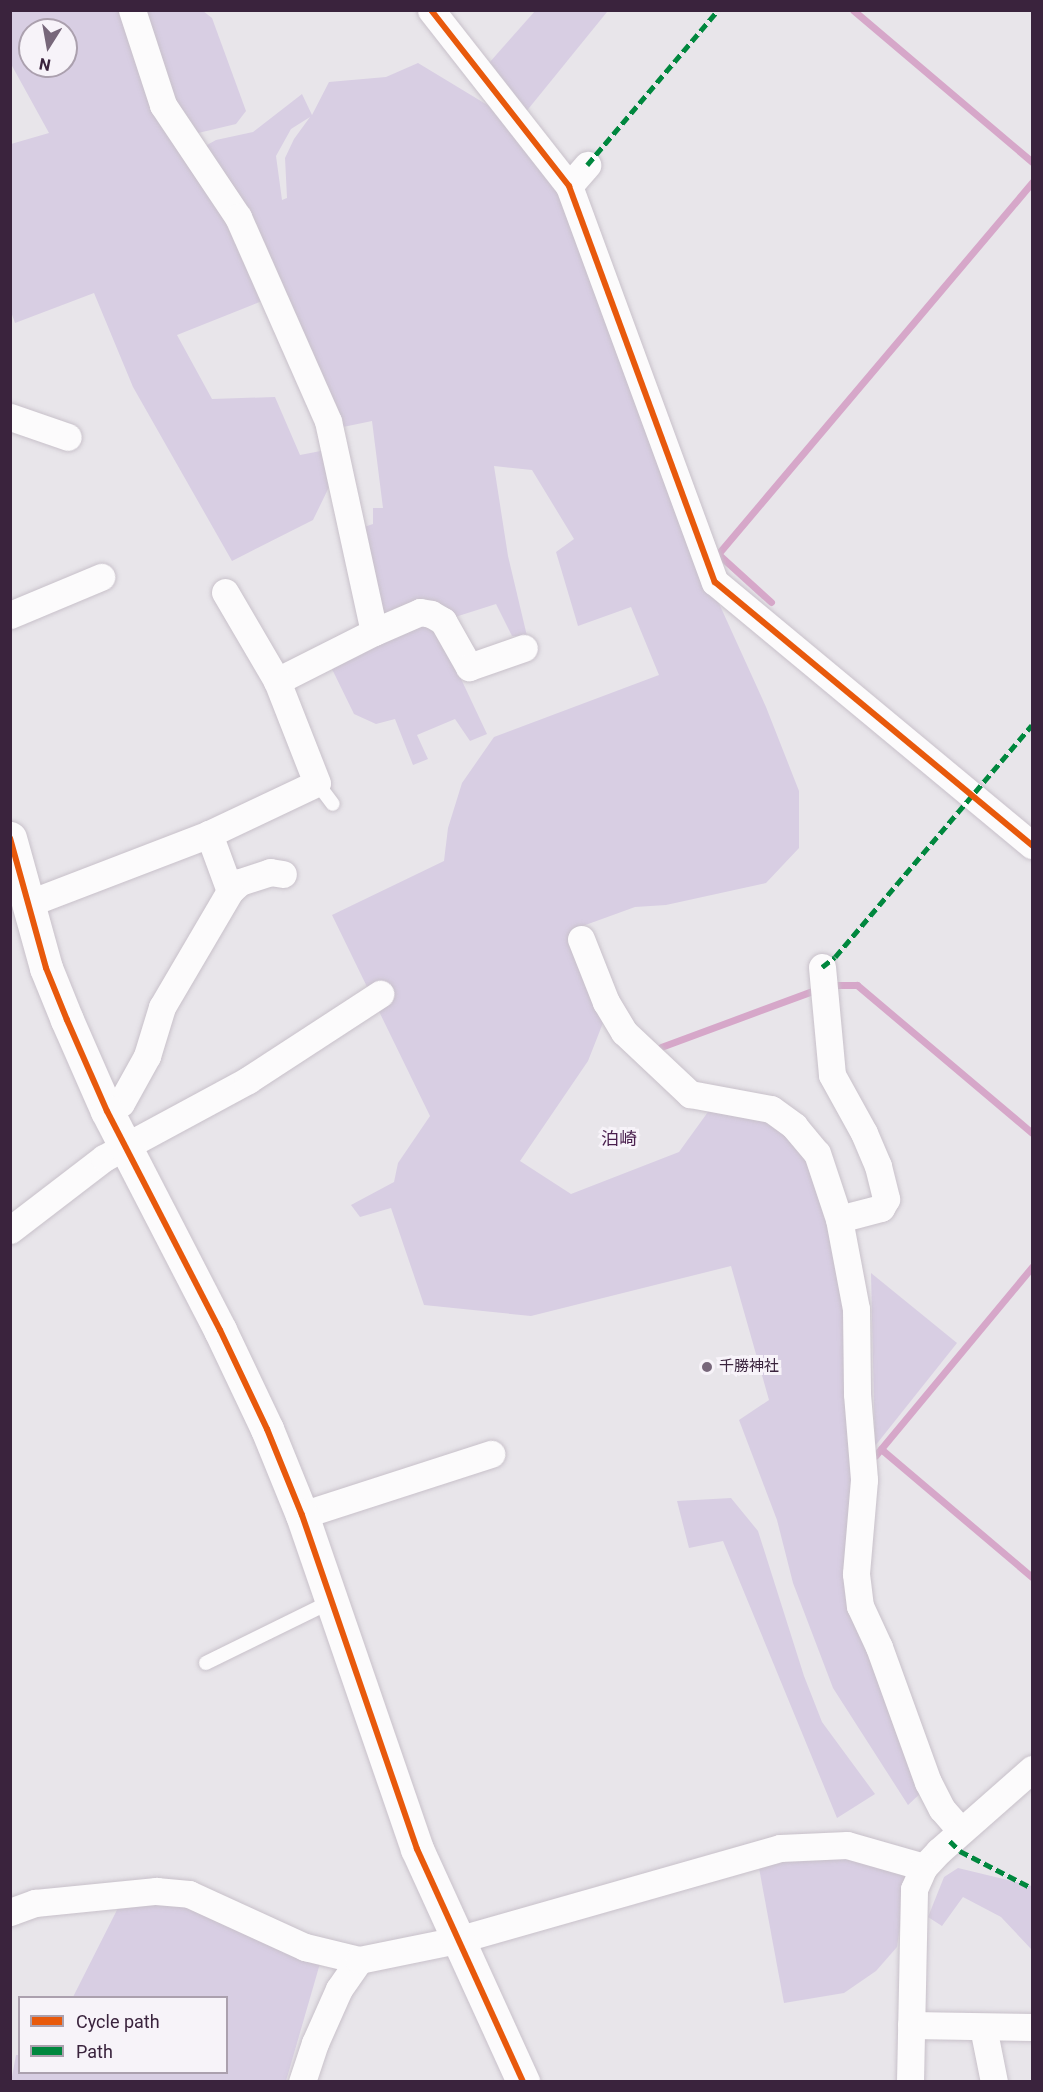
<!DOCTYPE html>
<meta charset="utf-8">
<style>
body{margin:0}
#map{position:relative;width:1043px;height:2092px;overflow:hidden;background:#e8e5ea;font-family:Roboto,"Noto Sans JP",sans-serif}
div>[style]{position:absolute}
.green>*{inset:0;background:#d8cee3}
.stream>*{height:7px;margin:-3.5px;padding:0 3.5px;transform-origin:3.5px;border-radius:3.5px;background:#d6a7c9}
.roads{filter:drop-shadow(0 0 2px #c8c1ca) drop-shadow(0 0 2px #c8c1ca)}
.lane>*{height:14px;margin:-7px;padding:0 7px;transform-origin:7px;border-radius:7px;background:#fcfbfc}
.street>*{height:27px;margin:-13.5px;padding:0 13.5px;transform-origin:13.5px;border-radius:13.5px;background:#fcfbfc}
.secondary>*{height:33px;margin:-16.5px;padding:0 16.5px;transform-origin:16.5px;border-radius:16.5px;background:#fcfbfc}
.quiet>*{height:4.5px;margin-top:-2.25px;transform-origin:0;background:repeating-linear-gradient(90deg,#00873e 0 9px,transparent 0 13.5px)}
.cycleway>*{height:6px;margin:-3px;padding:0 3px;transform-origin:3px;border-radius:3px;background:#e8590c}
.dots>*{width:16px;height:16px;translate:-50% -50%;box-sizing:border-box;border:3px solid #f7f3f9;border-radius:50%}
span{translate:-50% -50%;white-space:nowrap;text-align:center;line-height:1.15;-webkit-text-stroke:6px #f7f3f9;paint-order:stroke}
.poi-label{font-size:15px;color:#3a233d}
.left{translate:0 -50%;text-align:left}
.quarter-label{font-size:18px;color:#4a1f4e}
.frame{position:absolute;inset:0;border:12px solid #3a233d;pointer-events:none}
.legend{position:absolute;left:18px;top:1996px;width:210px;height:78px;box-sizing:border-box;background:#f7f3f9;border:2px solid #aba0ae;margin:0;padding:8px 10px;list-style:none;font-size:18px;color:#3a233d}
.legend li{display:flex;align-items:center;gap:12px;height:30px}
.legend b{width:30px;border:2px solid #aba0ae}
.north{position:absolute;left:18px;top:18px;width:60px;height:60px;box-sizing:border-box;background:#f7f3f9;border:2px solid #aba0ae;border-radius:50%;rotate:191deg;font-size:16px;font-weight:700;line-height:24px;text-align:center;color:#3a233d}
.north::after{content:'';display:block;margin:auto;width:21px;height:27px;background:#77677a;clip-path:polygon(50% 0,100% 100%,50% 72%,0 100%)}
</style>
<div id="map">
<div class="green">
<div style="clip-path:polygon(604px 10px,607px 12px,525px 113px,489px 63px,535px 11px)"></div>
<div style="clip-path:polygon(evenodd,10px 11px,128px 11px,233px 215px,267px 299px,177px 335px,212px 399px,275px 397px,300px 455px,326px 450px,331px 483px,313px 520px,232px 561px,133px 387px,94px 293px,15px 323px,10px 309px,11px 144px,49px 133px,11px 64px,10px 11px,30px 30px,66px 30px,66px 66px,30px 66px,30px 30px)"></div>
<div style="clip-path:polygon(139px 11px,203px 11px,212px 18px,246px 111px,236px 124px,194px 134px,171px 102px)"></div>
<div style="clip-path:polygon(evenodd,418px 63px,494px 109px,559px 192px,712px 588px,766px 707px,799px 791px,799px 848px,766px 883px,666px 905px,635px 907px,580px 927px,612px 1000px,588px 1061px,520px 1161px,571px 1194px,679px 1152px,713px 1105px,768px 1114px,815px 1168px,847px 1300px,857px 1474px,850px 1559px,923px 1791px,908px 1805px,833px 1688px,793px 1583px,777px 1520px,739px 1420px,769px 1400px,731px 1266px,531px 1316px,424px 1305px,391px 1208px,360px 1217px,351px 1205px,394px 1182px,398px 1163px,430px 1116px,332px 915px,444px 861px,448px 828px,462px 783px,494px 737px,659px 675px,631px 607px,578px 626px,556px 552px,574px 539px,532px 470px,494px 466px,508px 556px,527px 636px,512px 636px,496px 604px,452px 618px,378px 620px,358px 529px,373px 524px,373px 508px,383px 508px,372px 421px,343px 427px,198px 150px,216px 140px,253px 132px,302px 94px,312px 115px,329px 82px,386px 77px,418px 63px,310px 117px,294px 139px,285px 158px,287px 198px,282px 200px,276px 156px,291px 129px,310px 117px)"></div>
<div style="clip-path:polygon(426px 619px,454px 664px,487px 734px,470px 741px,455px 719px,417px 735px,428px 759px,413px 765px,395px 719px,376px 724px,354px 714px,331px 667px)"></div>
<div style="clip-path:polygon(871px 1273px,957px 1343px,875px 1446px)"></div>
<div style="clip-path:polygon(731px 1498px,758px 1531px,804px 1676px,822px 1722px,875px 1794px,837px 1818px,723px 1541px,689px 1548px,677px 1501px)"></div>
<div style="clip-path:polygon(839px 1854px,908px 1871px,897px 1947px,876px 1971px,844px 1993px,784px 2003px,759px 1868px,783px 1856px)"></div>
<div style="clip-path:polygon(958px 1868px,1032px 1886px,1032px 1950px,1001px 1917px,963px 1897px,942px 1926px,928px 1917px,944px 1877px)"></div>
<div style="clip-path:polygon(167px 1901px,201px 1904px,321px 1960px,286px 2081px,11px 2082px,16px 2055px,19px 2055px,20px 2072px,226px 2072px,226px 1998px,73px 1997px,119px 1906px)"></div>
</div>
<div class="stream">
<div style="left:853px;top:10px;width:235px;rotate:40.3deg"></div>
<div style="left:771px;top:602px;width:72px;rotate:-137.8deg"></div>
<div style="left:718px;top:554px;width:487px;rotate:-49.8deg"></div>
<div style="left:838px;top:985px;width:19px"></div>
<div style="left:857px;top:985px;width:229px;rotate:40.2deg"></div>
<div style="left:661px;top:1047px;width:164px;rotate:-20.3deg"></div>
<div style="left:881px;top:1449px;width:198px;rotate:40.3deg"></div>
<div style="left:875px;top:1456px;width:246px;rotate:-50.3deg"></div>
</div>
<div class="roads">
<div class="lane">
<div style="left:317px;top:783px;width:26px;rotate:53deg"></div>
<div style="left:206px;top:1663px;width:140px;rotate:-26.2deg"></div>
</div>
<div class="street">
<div style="left:132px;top:10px;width:100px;rotate:71.9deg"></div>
<div style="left:163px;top:105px;width:135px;rotate:56.2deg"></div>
<div style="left:238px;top:217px;width:223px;rotate:66.2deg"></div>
<div style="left:328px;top:421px;width:216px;rotate:77.7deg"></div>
<div style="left:374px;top:632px;width:109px;rotate:153.2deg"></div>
<div style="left:431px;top:10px;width:224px;rotate:51.9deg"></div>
<div style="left:569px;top:186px;width:422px;rotate:69.8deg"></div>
<div style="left:715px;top:582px;width:412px;rotate:39.7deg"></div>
<div style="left:569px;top:186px;width:28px;rotate:-49deg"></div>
<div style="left:10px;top:417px;width:61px;rotate:19deg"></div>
<div style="left:10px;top:615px;width:99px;rotate:-22.7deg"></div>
<div style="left:374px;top:632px;width:50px;rotate:-23.5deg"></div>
<div style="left:420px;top:612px;width:11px;rotate:10deg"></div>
<div style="left:431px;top:614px;width:14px;rotate:30deg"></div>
<div style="left:443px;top:621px;width:53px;rotate:60.5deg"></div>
<div style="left:469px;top:667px;width:58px;rotate:-19.1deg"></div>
<div style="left:230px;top:891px;width:13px;rotate:-42deg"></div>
<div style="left:240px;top:882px;width:32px;rotate:-18deg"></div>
<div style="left:270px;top:872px;width:13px;rotate:9deg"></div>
<div style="left:27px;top:904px;width:195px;rotate:-21deg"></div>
<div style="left:209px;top:834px;width:119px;rotate:-25.3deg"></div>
<div style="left:317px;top:783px;width:110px;rotate:-111.4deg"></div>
<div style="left:277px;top:681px;width:103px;rotate:-120.3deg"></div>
<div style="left:581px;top:939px;width:68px;rotate:68.4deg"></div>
<div style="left:606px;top:1002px;width:35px;rotate:59deg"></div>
<div style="left:624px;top:1032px;width:91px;rotate:43.2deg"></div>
<div style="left:690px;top:1094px;width:82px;rotate:10.5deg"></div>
<div style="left:771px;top:1109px;width:29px;rotate:36deg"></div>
<div style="left:794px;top:1126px;width:35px;rotate:50deg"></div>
<div style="left:817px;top:1153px;width:70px;rotate:71.6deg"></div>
<div style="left:839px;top:1219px;width:92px;rotate:79.3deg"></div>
<div style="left:856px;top:1309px;width:85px;rotate:89.3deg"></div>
<div style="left:857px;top:1394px;width:86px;rotate:85.3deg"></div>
<div style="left:864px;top:1480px;width:94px;rotate:94.9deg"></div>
<div style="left:856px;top:1574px;width:32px;rotate:83deg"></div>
<div style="left:860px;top:1606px;width:45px;rotate:65.1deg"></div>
<div style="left:879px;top:1647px;width:144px;rotate:70.1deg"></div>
<div style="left:928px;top:1782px;width:30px;rotate:63deg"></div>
<div style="left:942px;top:1809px;width:29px;rotate:49deg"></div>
<div style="left:822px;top:967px;width:108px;rotate:84.7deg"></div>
<div style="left:832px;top:1075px;width:66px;rotate:61.1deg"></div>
<div style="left:864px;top:1133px;width:36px;rotate:67deg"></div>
<div style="left:878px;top:1166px;width:34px;rotate:76deg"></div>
<div style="left:886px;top:1199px;width:10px;rotate:119deg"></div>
<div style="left:881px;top:1208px;width:43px;rotate:165.3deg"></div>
<div style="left:107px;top:1111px;width:16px;rotate:-30deg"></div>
<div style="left:121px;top:1103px;width:54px;rotate:-61deg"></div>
<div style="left:147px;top:1056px;width:51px;rotate:-73deg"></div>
<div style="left:162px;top:1007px;width:134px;rotate:-59.6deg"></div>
<div style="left:230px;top:891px;width:61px;rotate:-110.2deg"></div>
<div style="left:10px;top:1230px;width:118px;rotate:-37.5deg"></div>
<div style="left:104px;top:1158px;width:164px;rotate:-28.4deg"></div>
<div style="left:248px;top:1080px;width:158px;rotate:-33.1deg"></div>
<div style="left:302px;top:1515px;width:199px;rotate:-17.9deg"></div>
<div style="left:10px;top:1912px;width:27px;rotate:-20deg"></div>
<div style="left:35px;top:1903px;width:122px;rotate:-5.7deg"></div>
<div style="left:156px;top:1891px;width:33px;rotate:5deg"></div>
<div style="left:189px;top:1894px;width:128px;rotate:24.6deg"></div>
<div style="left:305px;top:1947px;width:56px;rotate:13.5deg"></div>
<div style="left:911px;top:2025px;width:121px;rotate:0.9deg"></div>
<div style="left:983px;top:2027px;width:56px;rotate:78.7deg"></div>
<div style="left:302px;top:2082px;width:41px;rotate:-71.6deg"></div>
<div style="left:315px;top:2043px;width:59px;rotate:-66deg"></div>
<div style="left:339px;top:1989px;width:35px;rotate:-55deg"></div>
<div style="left:359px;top:1960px;width:100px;rotate:-11.5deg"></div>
<div style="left:457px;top:1940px;width:336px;rotate:-15.9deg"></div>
<div style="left:780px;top:1848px;width:67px;rotate:-2.6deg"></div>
<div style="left:847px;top:1845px;width:80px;rotate:15.9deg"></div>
<div style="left:910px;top:2082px;width:193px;rotate:-88.8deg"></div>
<div style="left:914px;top:1889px;width:24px;rotate:-66deg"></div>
<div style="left:924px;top:1867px;width:22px;rotate:-47deg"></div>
<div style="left:939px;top:1851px;width:124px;rotate:-41.4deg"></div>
</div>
<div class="secondary">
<div style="left:10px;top:838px;width:135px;rotate:74.5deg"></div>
<div style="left:46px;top:968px;width:56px;rotate:68deg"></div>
<div style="left:67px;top:1020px;width:99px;rotate:66.3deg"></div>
<div style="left:107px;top:1111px;width:246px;rotate:62.7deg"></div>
<div style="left:220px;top:1330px;width:110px;rotate:64.6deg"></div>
<div style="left:267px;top:1429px;width:93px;rotate:67.9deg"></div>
<div style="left:302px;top:1515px;width:353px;rotate:71deg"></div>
<div style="left:417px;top:1849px;width:256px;rotate:65.5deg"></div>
</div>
</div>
<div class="quiet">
<div style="left:587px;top:165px;width:203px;rotate:-49.8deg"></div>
<div style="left:822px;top:967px;width:16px;rotate:-38deg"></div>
<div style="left:835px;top:957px;width:304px;rotate:-49.7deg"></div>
<div style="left:950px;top:1841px;width:14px;rotate:45deg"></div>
<div style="left:960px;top:1851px;width:81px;rotate:27.2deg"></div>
</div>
<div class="cycleway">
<div style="left:431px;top:10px;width:224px;rotate:51.9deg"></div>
<div style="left:569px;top:186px;width:422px;rotate:69.8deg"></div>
<div style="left:715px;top:582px;width:412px;rotate:39.7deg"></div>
<div style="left:10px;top:838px;width:135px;rotate:74.5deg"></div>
<div style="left:46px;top:968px;width:56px;rotate:68deg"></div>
<div style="left:67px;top:1020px;width:99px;rotate:66.3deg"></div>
<div style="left:107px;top:1111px;width:246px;rotate:62.7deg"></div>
<div style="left:220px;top:1330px;width:110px;rotate:64.6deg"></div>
<div style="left:267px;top:1429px;width:93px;rotate:67.9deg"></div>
<div style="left:302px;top:1515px;width:353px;rotate:71deg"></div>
<div style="left:417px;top:1849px;width:256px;rotate:65.5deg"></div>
</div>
<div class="dots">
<div style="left:707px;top:1367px;background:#77677a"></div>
</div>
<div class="poi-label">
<span class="left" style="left:719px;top:1367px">千勝神社</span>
</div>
<div class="quarter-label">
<span style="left:619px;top:1139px">泊崎</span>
</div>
<div class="frame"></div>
<ul class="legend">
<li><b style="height:8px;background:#e8590c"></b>Cycle path</li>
<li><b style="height:8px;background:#00873e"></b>Path</li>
</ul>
<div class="north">N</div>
</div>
